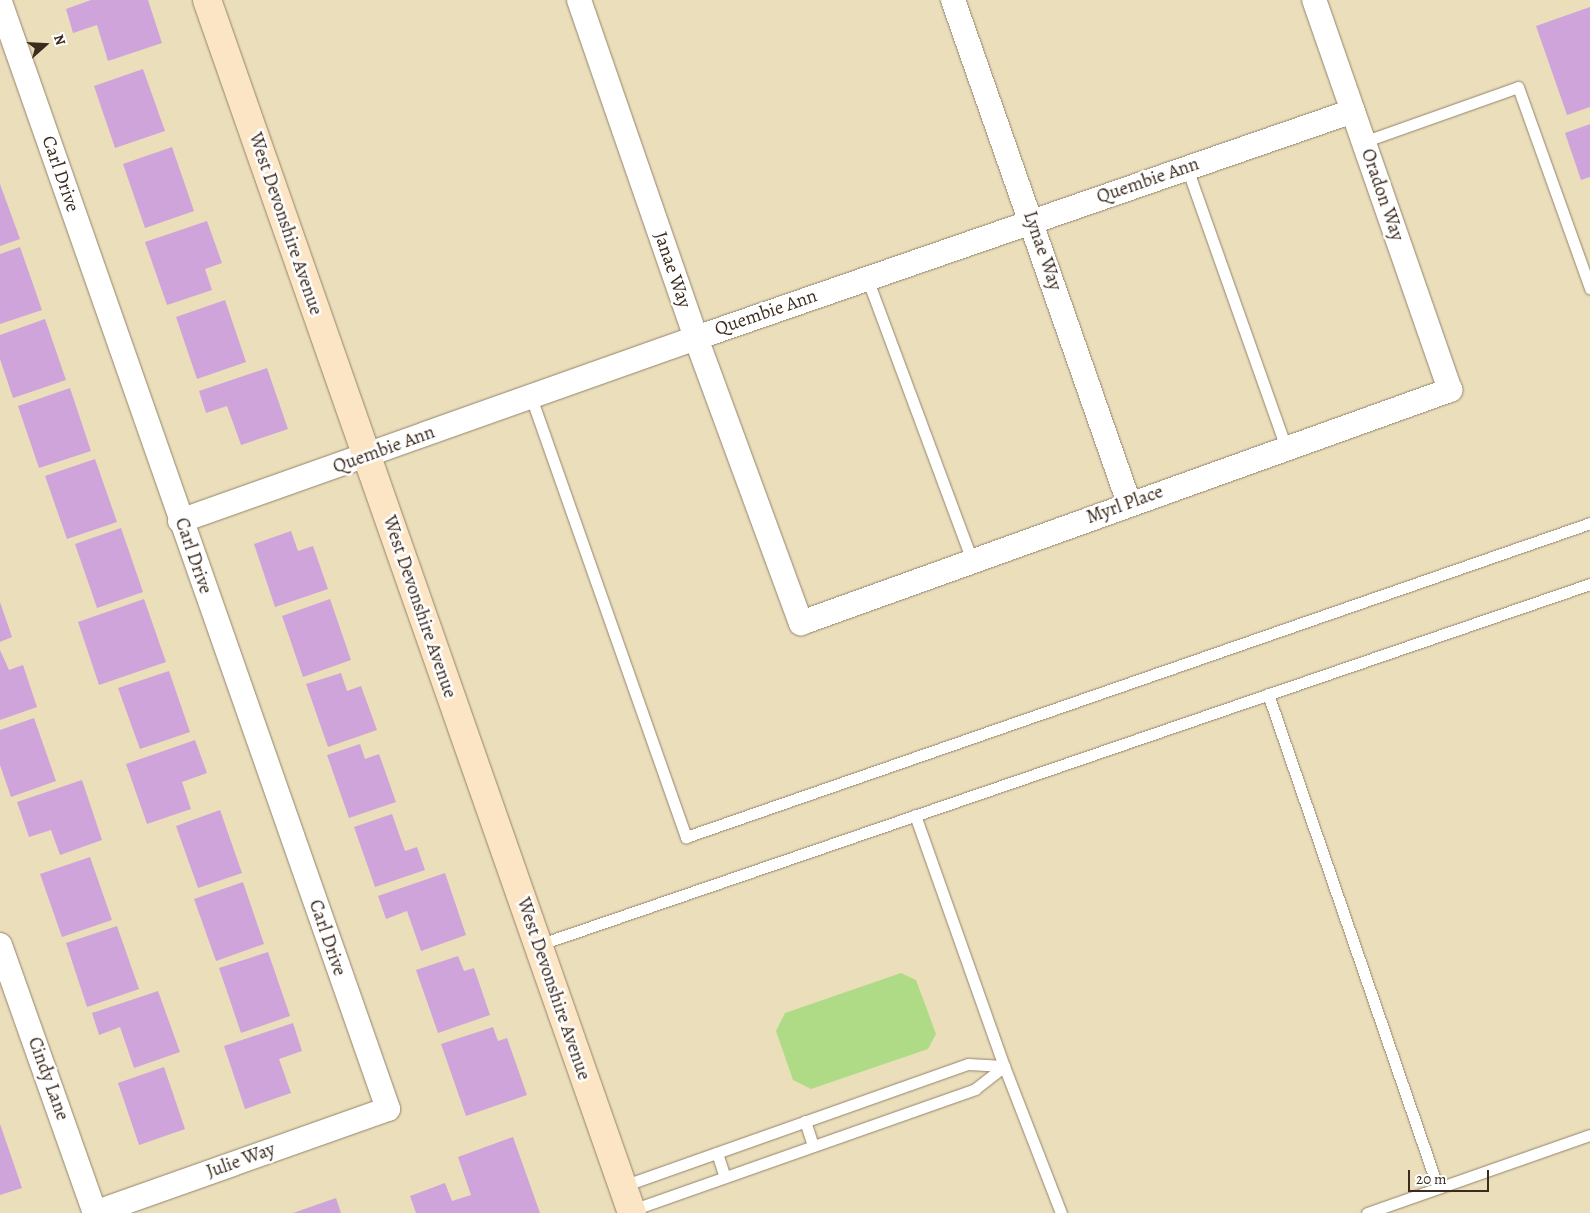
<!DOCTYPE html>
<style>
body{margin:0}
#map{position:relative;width:1590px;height:1213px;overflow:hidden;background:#ebdebb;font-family:Alegreya,serif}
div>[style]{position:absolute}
.green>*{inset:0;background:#b0db86}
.building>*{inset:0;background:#cea4db}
.roads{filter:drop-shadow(0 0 1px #93846c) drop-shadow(0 0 1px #93846c)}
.lane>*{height:11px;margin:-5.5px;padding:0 5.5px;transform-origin:5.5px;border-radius:5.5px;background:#fff}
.street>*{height:24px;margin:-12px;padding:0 12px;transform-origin:12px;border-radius:12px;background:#fff}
.secondary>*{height:28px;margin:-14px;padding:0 14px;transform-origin:14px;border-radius:14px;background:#fce5c4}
span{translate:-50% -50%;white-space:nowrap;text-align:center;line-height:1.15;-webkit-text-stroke:5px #fff;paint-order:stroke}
.street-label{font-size:19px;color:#3b2a1e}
.north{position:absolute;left:20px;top:20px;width:50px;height:50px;-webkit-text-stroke:4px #fff;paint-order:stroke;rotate:71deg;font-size:14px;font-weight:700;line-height:20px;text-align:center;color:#3b2a1e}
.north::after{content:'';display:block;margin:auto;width:18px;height:22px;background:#3b2a1e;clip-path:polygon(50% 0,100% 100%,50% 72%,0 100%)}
.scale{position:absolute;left:1408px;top:1170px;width:81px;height:22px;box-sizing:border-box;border:2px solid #3b2a1e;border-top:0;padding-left:6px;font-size:15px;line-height:18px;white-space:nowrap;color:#3b2a1e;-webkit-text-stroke:4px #fff;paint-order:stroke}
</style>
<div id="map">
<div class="green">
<div style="clip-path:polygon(901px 973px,916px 980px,936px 1034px,928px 1049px,811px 1089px,793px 1080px,776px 1031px,785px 1013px)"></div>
</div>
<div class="building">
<div style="clip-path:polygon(91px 0,148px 0,162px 43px,108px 61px,97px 25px,73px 33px,66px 9px)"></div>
<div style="clip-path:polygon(1590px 7px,1590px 107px,1567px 115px,1536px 26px)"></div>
<div style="clip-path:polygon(143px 69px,165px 131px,115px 148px,94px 86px)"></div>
<div style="clip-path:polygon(1590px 124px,1590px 177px,1581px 180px,1565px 133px)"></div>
<div style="clip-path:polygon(172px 147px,194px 211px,145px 228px,123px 164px)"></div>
<div style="clip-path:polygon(0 184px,20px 239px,0 246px)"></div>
<div style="clip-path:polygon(207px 221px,222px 263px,205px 269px,212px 290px,167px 305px,145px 242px)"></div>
<div style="clip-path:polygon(20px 247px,42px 310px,0 324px,0 254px)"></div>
<div style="clip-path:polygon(225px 300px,246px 362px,197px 379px,176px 317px)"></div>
<div style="clip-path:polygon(45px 319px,66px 380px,13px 398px,0 359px,0 335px)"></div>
<div style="clip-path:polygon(267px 368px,288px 429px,241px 445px,227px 406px,206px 413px,199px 391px)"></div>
<div style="clip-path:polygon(70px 388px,91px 451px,39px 468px,18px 406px)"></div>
<div style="clip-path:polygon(95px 459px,117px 522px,67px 539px,45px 476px)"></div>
<div style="clip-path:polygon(121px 528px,143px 592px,97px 608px,75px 544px)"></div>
<div style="clip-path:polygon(291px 531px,298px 551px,313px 546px,328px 589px,275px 607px,254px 544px)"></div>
<div style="clip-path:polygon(144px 599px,166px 662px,99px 685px,78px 622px)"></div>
<div style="clip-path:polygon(330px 599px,351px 660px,303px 677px,282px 616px)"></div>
<div style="clip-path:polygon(0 602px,12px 637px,0 642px)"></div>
<div style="clip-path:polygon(0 650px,9px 670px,23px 665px,37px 707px,0 720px)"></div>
<div style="clip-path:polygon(169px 671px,190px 732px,140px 749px,118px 688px)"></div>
<div style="clip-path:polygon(341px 673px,347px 691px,361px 686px,377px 730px,328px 747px,306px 684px)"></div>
<div style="clip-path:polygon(34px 718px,56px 781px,11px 797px,0 765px,0 730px)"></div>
<div style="clip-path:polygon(195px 740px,207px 773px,182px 782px,191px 809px,147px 824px,126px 764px)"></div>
<div style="clip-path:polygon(360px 744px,365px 759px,379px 754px,396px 802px,349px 818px,327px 755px)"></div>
<div style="clip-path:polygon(82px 780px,102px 840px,60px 855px,51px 830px,29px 837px,17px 802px)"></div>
<div style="clip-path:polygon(220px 810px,242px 873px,198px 888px,176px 826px)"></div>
<div style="clip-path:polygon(392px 814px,405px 851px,417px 847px,425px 870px,375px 887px,354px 827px)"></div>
<div style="clip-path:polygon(90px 857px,112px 920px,62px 937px,40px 874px)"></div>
<div style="clip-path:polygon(445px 873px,466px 935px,421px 951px,407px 911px,386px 919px,378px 896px)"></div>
<div style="clip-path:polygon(243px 882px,264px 944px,216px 961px,194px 899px)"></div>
<div style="clip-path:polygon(117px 926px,139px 989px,87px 1007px,66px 943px)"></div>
<div style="clip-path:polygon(268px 952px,290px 1016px,241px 1033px,219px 968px)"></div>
<div style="clip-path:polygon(458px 956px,464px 971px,474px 968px,490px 1015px,438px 1033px,416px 970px)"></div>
<div style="clip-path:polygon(158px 991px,180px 1052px,134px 1068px,120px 1027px,99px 1035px,92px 1013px)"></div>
<div style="clip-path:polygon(293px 1023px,302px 1051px,279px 1059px,291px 1093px,245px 1109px,224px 1046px)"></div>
<div style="clip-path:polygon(493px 1027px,498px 1041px,507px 1038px,527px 1095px,466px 1116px,441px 1044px)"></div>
<div style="clip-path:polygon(164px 1067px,185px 1129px,139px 1145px,118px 1083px)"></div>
<div style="clip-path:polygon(0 1124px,22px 1188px,0 1195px)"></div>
<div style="clip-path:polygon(513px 1137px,540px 1213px,416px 1213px,410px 1196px,445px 1183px,452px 1201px,471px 1195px,458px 1157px)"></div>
<div style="clip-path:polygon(336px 1198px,341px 1213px,293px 1213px)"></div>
</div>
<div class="roads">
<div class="lane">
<div style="left:1363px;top:142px;width:164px;rotate:-19.5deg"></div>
<div style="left:1518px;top:87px;width:214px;rotate:70.3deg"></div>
<div style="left:1187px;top:168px;width:297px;rotate:70.5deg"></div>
<div style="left:867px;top:278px;width:302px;rotate:69.6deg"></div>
<div style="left:531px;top:397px;width:467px;rotate:70.6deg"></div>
<div style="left:686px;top:837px;width:957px;rotate:-19.15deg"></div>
<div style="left:1268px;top:694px;width:522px;rotate:71.01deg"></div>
<div style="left:915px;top:815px;width:266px;rotate:70.5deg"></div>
<div style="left:1004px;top:1066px;width:158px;rotate:68.8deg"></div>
<div style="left:538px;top:945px;width:1112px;rotate:-18.94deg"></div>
<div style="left:805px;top:1121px;width:26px;rotate:72deg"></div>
<div style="left:717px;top:1153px;width:25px;rotate:72deg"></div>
<div style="left:623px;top:1186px;width:366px;rotate:-19.5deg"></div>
<div style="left:968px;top:1064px;width:36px;rotate:3deg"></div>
<div style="left:632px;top:1210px;width:364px;rotate:-19.4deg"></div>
<div style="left:975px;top:1089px;width:37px;rotate:-38deg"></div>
<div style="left:1367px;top:1213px;width:236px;rotate:-19.3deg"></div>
</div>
<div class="street">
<div style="left:579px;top:0;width:358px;rotate:70.9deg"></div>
<div style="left:696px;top:338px;width:304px;rotate:69.8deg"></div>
<div style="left:801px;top:623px;width:690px;rotate:-19.75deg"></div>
<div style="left:1450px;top:390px;width:413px;rotate:-109.2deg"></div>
<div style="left:953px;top:0;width:533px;rotate:70.72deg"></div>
<div style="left:0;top:2px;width:1173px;rotate:70.68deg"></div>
<div style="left:388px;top:1109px;width:311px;rotate:160.5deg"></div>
<div style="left:180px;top:521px;width:547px;rotate:-19.53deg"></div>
<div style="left:696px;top:338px;width:695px;rotate:-19.06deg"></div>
<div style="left:0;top:945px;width:284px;rotate:70.5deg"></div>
</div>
<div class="secondary">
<div style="left:207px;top:0;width:1285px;rotate:70.69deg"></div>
</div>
</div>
<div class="street-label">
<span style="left:60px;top:174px;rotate:71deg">Carl Drive</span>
<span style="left:1148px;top:181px;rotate:-19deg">Quembie Ann</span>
<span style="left:1382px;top:195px;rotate:71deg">Oradon Way</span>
<span style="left:285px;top:224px;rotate:71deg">West Devonshire Avenue</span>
<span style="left:1042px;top:251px;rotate:71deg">Lynae Way</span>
<span style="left:672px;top:270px;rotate:71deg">Janae Way</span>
<span style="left:766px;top:313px;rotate:-19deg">Quembie Ann</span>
<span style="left:384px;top:450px;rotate:-20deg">Quembie Ann</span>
<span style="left:1125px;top:505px;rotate:-20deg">Myrl Place</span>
<span style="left:193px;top:556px;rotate:71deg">Carl Drive</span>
<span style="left:419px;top:607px;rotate:71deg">West Devonshire Avenue</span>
<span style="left:327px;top:938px;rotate:71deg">Carl Drive</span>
<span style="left:553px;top:989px;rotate:71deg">West Devonshire Avenue</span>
<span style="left:48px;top:1079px;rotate:70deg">Cindy Lane</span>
<span style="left:241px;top:1161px;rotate:-20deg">Julie Way</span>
</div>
<div class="north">N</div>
<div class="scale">20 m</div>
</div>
